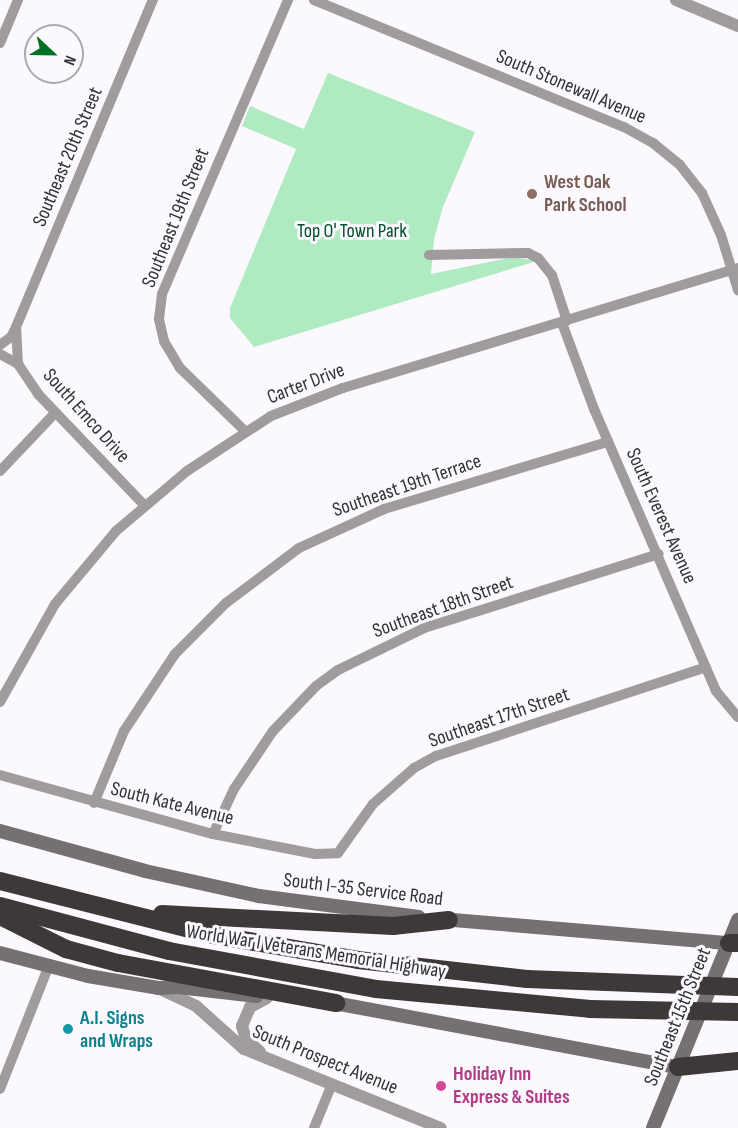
<!DOCTYPE html>
<style>
body{margin:0}
#map{position:relative;width:738px;height:1128px;overflow:hidden;background:#fbf9fe;font-family:"Sofia Sans Condensed",sans-serif}
div>[style]{position:absolute}
.green>*{inset:0;background:#afeac0}
.minor>*{height:10px;margin:-5px;padding:0 5px;transform-origin:5px;border-radius:5px;background:#a09c9d}
.tertiary>*{height:12px;margin:-6px;padding:0 6px;transform-origin:6px;border-radius:6px;background:#a09c9d}
.secondary>*{height:14px;margin:-7px;padding:0 7px;transform-origin:7px;border-radius:7px;background:#757071}
.motorway>*{height:18px;margin:-9px;padding:0 9px;transform-origin:9px;border-radius:9px;background:#3e3838}
.dots>*{width:16px;height:16px;translate:-50% -50%;box-sizing:border-box;border:3px solid #fbf9fe;border-radius:50%}
span{translate:-50% -50%;white-space:nowrap;text-align:center;line-height:1.15;-webkit-text-stroke:6px #fbf9fe;paint-order:stroke}
.street-label{font-size:20px;color:#333235}
.education-label{font-size:20px;color:#785e54;font-weight:700}
.left{translate:0 -50%;text-align:left}
.park-label{font-size:20px;color:#014e27}
.culture-label{font-size:20px;color:#0d838f;font-weight:700}
.hotel-label{font-size:20px;color:#b23c85;font-weight:700}
.north{position:absolute;left:24px;top:24px;width:60px;height:60px;box-sizing:border-box;background:#fbf9fe;border:2px solid #aba9ae;border-radius:50%;rotate:112deg;font-size:16px;font-weight:700;line-height:24px;text-align:center;color:#333235}
.north::after{content:'';display:block;margin:auto;width:21px;height:27px;background:#027022;clip-path:polygon(50% 0,100% 100%,50% 72%,0 100%)}
</style>
<div id="map">
<div class="green">
<div style="clip-path:polygon(328px 73px,475px 132px,443px 207px,434px 239px,431px 274px,514px 257px,537px 261px,254px 347px,230px 318px,230px 308px,296px 149px,242px 126px,250px 106px,304px 129px)"></div>
</div>
<div class="minor">
<div style="left:314px;top:0;width:335px;rotate:22.3deg"></div>
<div style="left:624px;top:127px;width:33px;rotate:29deg"></div>
<div style="left:653px;top:143px;width:35px;rotate:39deg"></div>
<div style="left:680px;top:165px;width:36px;rotate:52deg"></div>
<div style="left:702px;top:193px;width:46px;rotate:65.7deg"></div>
<div style="left:721px;top:235px;width:58px;rotate:72.8deg"></div>
<div style="left:0;top:43px;width:47px;rotate:-67.3deg"></div>
<div style="left:429px;top:255px;width:99px;rotate:-1.2deg"></div>
<div style="left:528px;top:253px;width:11px;rotate:27deg"></div>
<div style="left:538px;top:258px;width:22px;rotate:51deg"></div>
<div style="left:552px;top:275px;width:48px;rotate:71.9deg"></div>
<div style="left:562px;top:323px;width:92px;rotate:69.6deg"></div>
<div style="left:594px;top:409px;width:307px;rotate:66.6deg"></div>
<div style="left:716px;top:691px;width:34px;rotate:50deg"></div>
<div style="left:0;top:345px;width:14px;rotate:-36deg"></div>
<div style="left:11px;top:337px;width:11px;rotate:-63deg"></div>
<div style="left:0;top:354px;width:21px;rotate:29deg"></div>
<div style="left:18px;top:364px;width:36px;rotate:56deg"></div>
<div style="left:38px;top:394px;width:153px;rotate:46.3deg"></div>
<div style="left:18px;top:364px;width:37px;rotate:-93deg"></div>
<div style="left:16px;top:327px;width:355px;rotate:-67.3deg"></div>
<div style="left:245px;top:431px;width:91px;rotate:-135.9deg"></div>
<div style="left:180px;top:368px;width:31px;rotate:-121deg"></div>
<div style="left:164px;top:341px;width:23px;rotate:-103deg"></div>
<div style="left:159px;top:319px;width:25px;rotate:-83deg"></div>
<div style="left:162px;top:294px;width:320px;rotate:-66.8deg"></div>
<div style="left:0;top:471px;width:80px;rotate:-46.5deg"></div>
<div style="left:0;top:702px;width:112px;rotate:-60.7deg"></div>
<div style="left:55px;top:604px;width:95px;rotate:-50.1deg"></div>
<div style="left:116px;top:531px;width:93px;rotate:-40.2deg"></div>
<div style="left:187px;top:471px;width:100px;rotate:-33.2deg"></div>
<div style="left:271px;top:416px;width:77px;rotate:-21.3deg"></div>
<div style="left:343px;top:388px;width:413px;rotate:-16.9deg"></div>
<div style="left:0;top:775px;width:221px;rotate:15.5deg"></div>
<div style="left:213px;top:834px;width:104px;rotate:11.1deg"></div>
<div style="left:315px;top:854px;width:23px;rotate:-2deg"></div>
<div style="left:338px;top:853px;width:60px;rotate:-54.5deg"></div>
<div style="left:373px;top:804px;width:55px;rotate:-41.3deg"></div>
<div style="left:414px;top:768px;width:25px;rotate:-29deg"></div>
<div style="left:436px;top:756px;width:284px;rotate:-18.2deg"></div>
<div style="left:94px;top:803px;width:78px;rotate:-67.4deg"></div>
<div style="left:124px;top:731px;width:92px;rotate:-56.5deg"></div>
<div style="left:175px;top:654px;width:72px;rotate:-45deg"></div>
<div style="left:226px;top:603px;width:91px;rotate:-37deg"></div>
<div style="left:299px;top:548px;width:94px;rotate:-24.6deg"></div>
<div style="left:384px;top:509px;width:234px;rotate:-16.7deg"></div>
<div style="left:213px;top:834px;width:50px;rotate:-65deg"></div>
<div style="left:234px;top:789px;width:70px;rotate:-56.1deg"></div>
<div style="left:273px;top:731px;width:62px;rotate:-46.3deg"></div>
<div style="left:316px;top:686px;width:27px;rotate:-36deg"></div>
<div style="left:338px;top:670px;width:96px;rotate:-26deg"></div>
<div style="left:424px;top:628px;width:246px;rotate:-17.5deg"></div>
<div style="left:0;top:1089px;width:130px;rotate:-68.4deg"></div>
<div style="left:314px;top:1128px;width:48px;rotate:-67.8deg"></div>
</div>
<div class="tertiary">
<div style="left:676px;top:0;width:67px;rotate:22.8deg"></div>
<div style="left:158px;top:988px;width:42px;rotate:25.3deg"></div>
<div style="left:196px;top:1006px;width:64px;rotate:41.9deg"></div>
<div style="left:244px;top:1049px;width:212px;rotate:21.9deg"></div>
<div style="left:260px;top:1052px;width:19px;rotate:-137deg"></div>
<div style="left:246px;top:1039px;width:14px;rotate:-107deg"></div>
<div style="left:242px;top:1026px;width:21px;rotate:-67deg"></div>
<div style="left:250px;top:1007px;width:19px;rotate:-28deg"></div>
</div>
<div class="secondary">
<div style="left:0;top:831px;width:150px;rotate:15.4deg"></div>
<div style="left:145px;top:871px;width:117px;rotate:12.4deg"></div>
<div style="left:259px;top:896px;width:161px;rotate:7.5deg"></div>
<div style="left:441px;top:919px;width:289px;rotate:4.8deg"></div>
<div style="left:0;top:953px;width:91px;rotate:14.6deg"></div>
<div style="left:88px;top:976px;width:71px;rotate:9.7deg"></div>
<div style="left:158px;top:988px;width:20px;rotate:-3deg"></div>
<div style="left:178px;top:987px;width:79px;rotate:6.6deg"></div>
<div style="left:329px;top:1002px;width:355px;rotate:10.6deg"></div>
<div style="left:653px;top:1128px;width:225px;rotate:-67.8deg"></div>
</div>
<div class="motorway">
<div style="left:0;top:881px;width:221px;rotate:14.2deg"></div>
<div style="left:214px;top:935px;width:146px;rotate:9.8deg"></div>
<div style="left:358px;top:960px;width:170px;rotate:6.4deg"></div>
<div style="left:527px;top:979px;width:211px;rotate:2.2deg"></div>
<div style="left:0;top:906px;width:175px;rotate:14.9deg"></div>
<div style="left:169px;top:951px;width:210px;rotate:10.4deg"></div>
<div style="left:376px;top:989px;width:215px;rotate:5.3deg"></div>
<div style="left:590px;top:1009px;width:148px;rotate:1.2deg"></div>
<div style="left:162px;top:914px;width:231px;rotate:3deg"></div>
<div style="left:393px;top:926px;width:56px;rotate:-6.1deg"></div>
<div style="left:0;top:916px;width:74px;rotate:26.6deg"></div>
<div style="left:66px;top:949px;width:54px;rotate:15.1deg"></div>
<div style="left:118px;top:963px;width:222px;rotate:10.4deg"></div>
<div style="left:729px;top:943px;width:9px"></div>
<div style="left:678px;top:1067px;width:60px;rotate:-5.7deg"></div>
</div>
<div class="dots">
<div style="left:532px;top:194px;background:#8d6e63"></div>
<div style="left:68px;top:1029px;background:#0f9aa8"></div>
<div style="left:441px;top:1086px;background:#d1479c"></div>
</div>
<div class="street-label">
<span style="left:571px;top:87px;rotate:23deg">South Stonewall Avenue</span>
<span style="left:68px;top:157px;rotate:-67deg">Southeast 20th Street</span>
<span style="left:176px;top:218px;rotate:-68deg">Southeast 19th Street</span>
<span style="left:306px;top:384px;rotate:-21deg">Carter Drive</span>
<span style="left:86px;top:416px;rotate:48deg">South Emco Drive</span>
<span style="left:407px;top:486px;rotate:-19deg">Southeast 19th Terrace</span>
<span style="left:661px;top:516px;rotate:66deg">South Everest Avenue</span>
<span style="left:443px;top:607px;rotate:-20deg">Southeast 18th Street</span>
<span style="left:499px;top:718px;rotate:-19deg">Southeast 17th Street</span>
<span style="left:172px;top:804px;rotate:14deg">South Kate Avenue</span>
<span style="left:363px;top:890px;rotate:7deg">South I-35 Service Road</span>
<span style="left:316px;top:952px;rotate:9deg">World War I Veterans Memorial Highway</span>
<span style="left:678px;top:1017px;rotate:-68deg">Southeast 15th Street</span>
<span style="left:325px;top:1060px;rotate:22deg">South Prospect Avenue</span>
</div>
<div class="education-label">
<span class="left" style="left:544px;top:194px">West Oak<br>Park School</span>
</div>
<div class="park-label">
<span style="left:352px;top:231px">Top O' Town Park</span>
</div>
<div class="culture-label">
<span class="left" style="left:80px;top:1030px">A.I. Signs<br>and Wraps</span>
</div>
<div class="hotel-label">
<span class="left" style="left:453px;top:1086px">Holiday Inn<br>Express &amp; Suites</span>
</div>
<div class="north">N</div>
</div>
